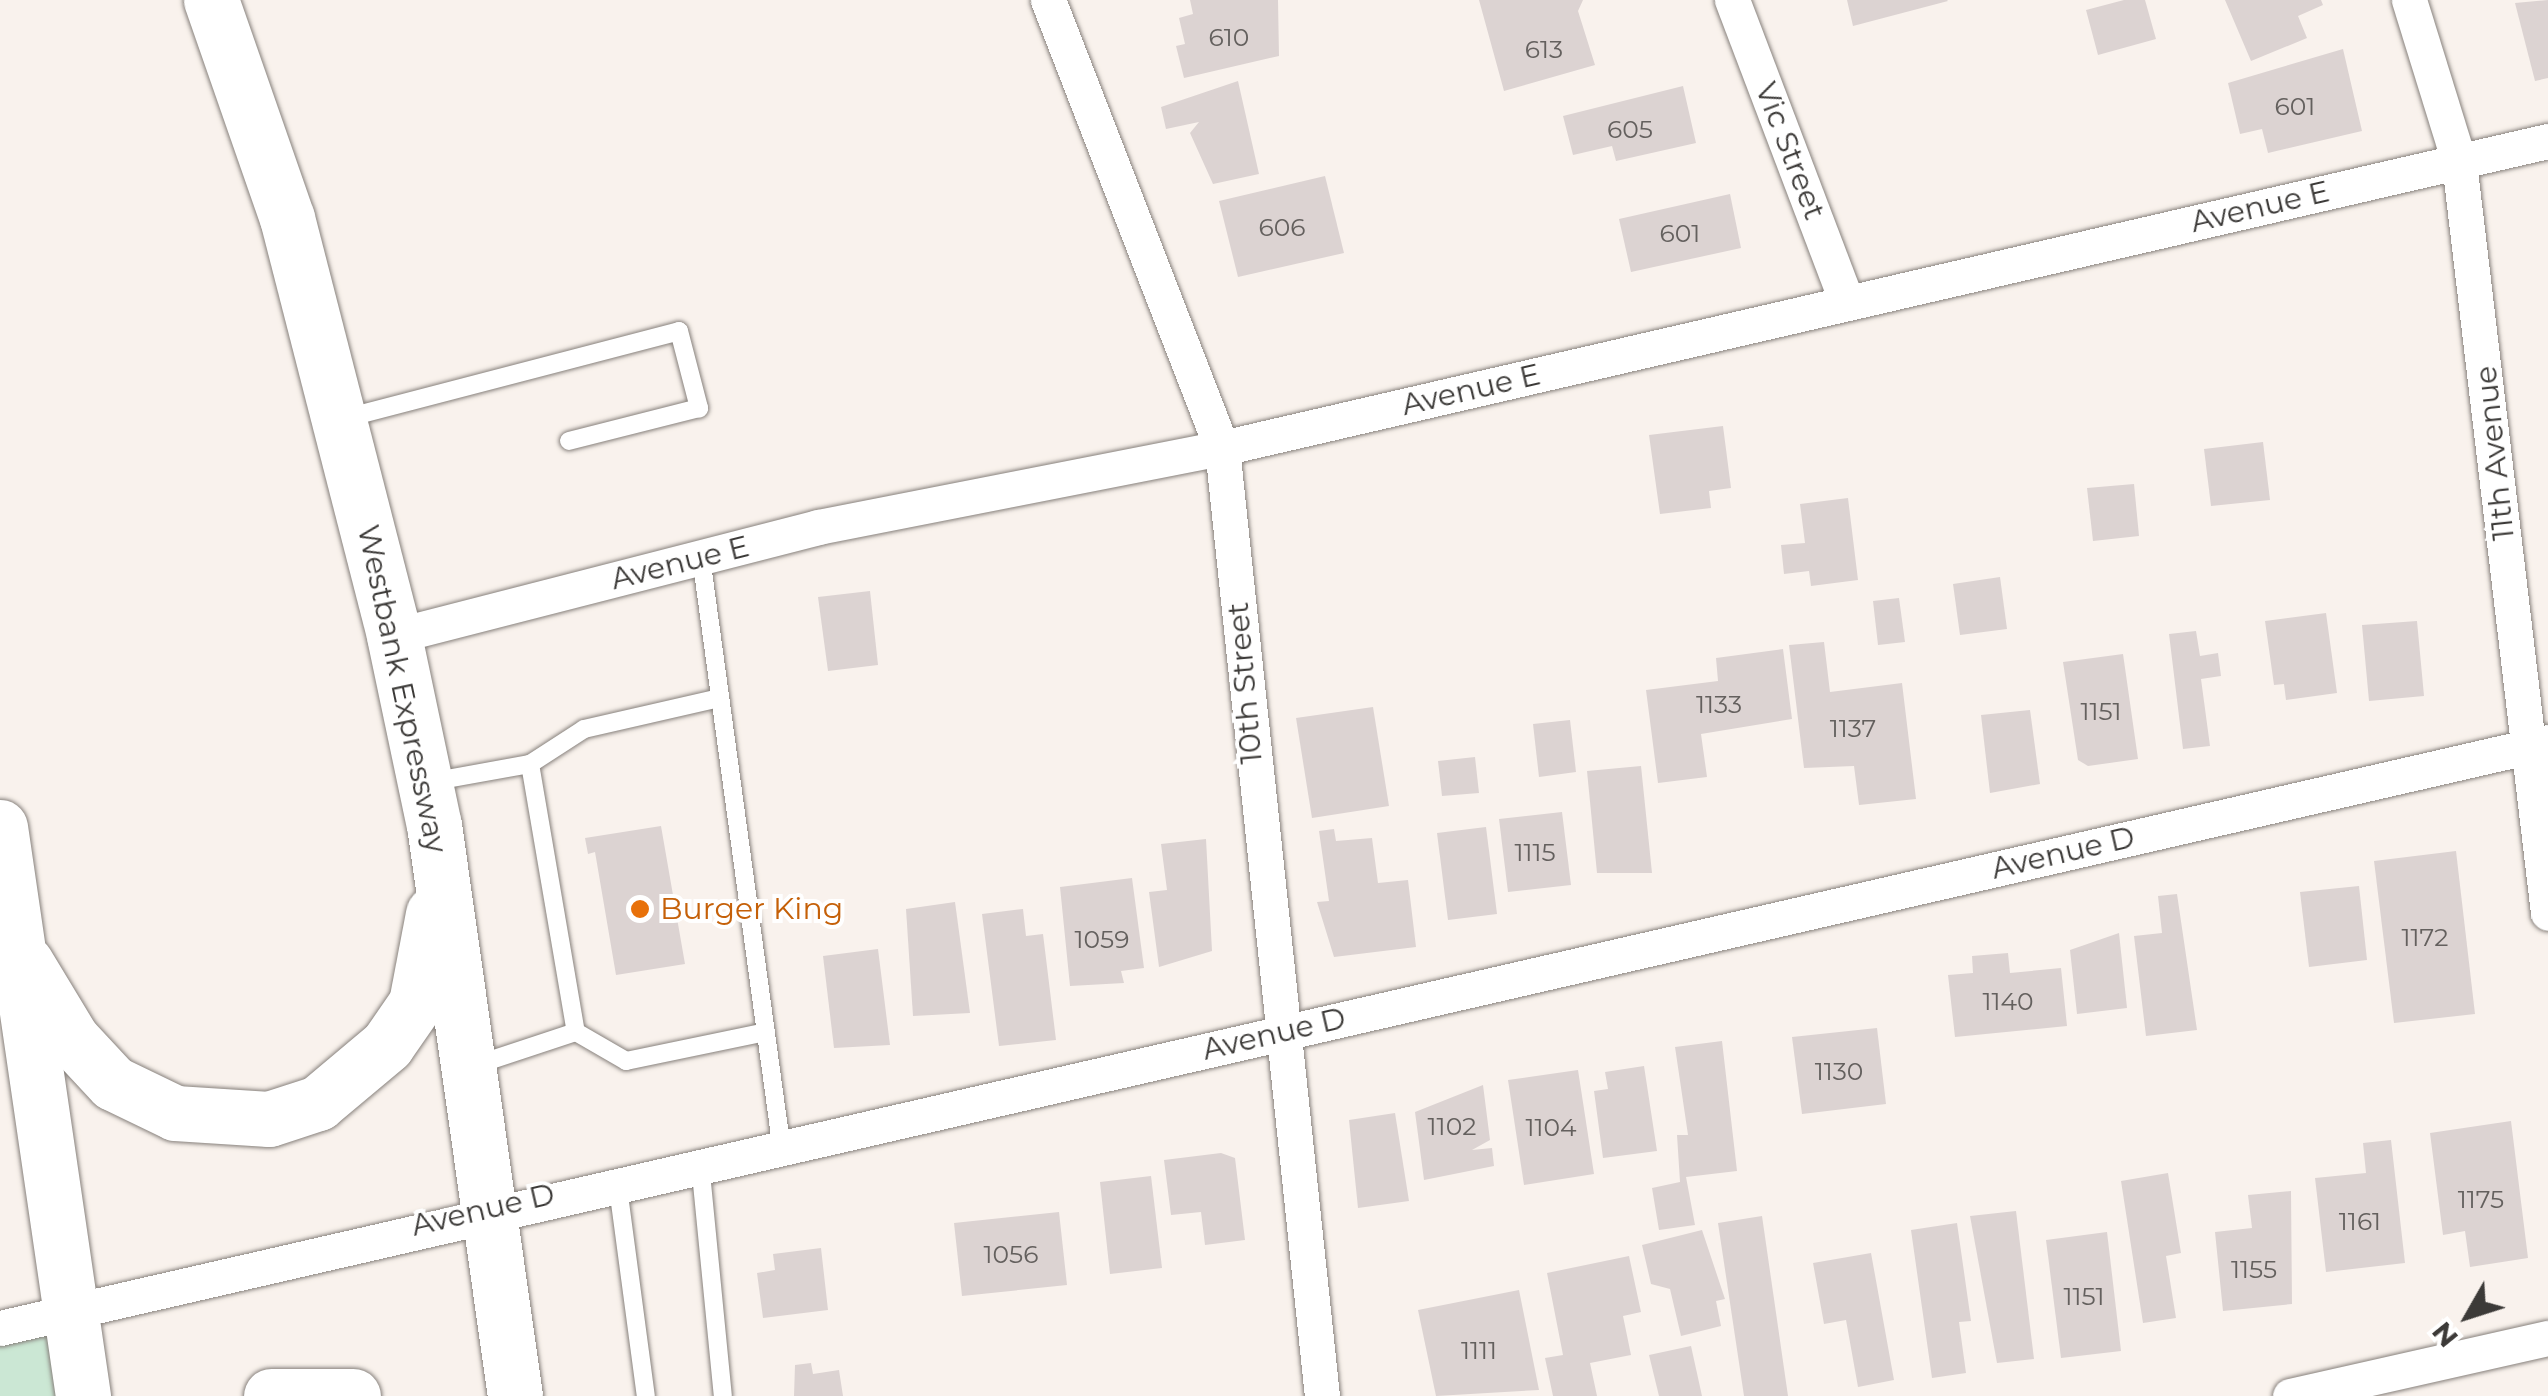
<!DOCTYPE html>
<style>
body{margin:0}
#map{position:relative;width:2548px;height:1396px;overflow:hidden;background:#f9f2ed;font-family:Montserrat,sans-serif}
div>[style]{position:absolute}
.green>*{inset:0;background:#cbe7d4}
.building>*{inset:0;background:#dcd3d2}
.roads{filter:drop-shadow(0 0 2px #87817c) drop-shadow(0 0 2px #87817c)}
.lane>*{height:18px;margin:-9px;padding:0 9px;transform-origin:9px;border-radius:9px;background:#fff}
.street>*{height:35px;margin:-17.5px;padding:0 17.5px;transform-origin:17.5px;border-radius:17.5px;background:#fff}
.highway>*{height:55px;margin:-27.5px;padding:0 27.5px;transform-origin:27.5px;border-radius:27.5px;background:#fff}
.dots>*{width:28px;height:28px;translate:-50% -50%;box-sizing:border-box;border:5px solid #fff;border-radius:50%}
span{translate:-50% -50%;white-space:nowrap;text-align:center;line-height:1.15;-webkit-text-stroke:8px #fff;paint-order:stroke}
.number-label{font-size:25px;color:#64605e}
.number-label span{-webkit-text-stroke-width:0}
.street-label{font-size:30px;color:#3c3a38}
.food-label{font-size:30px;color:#c56008}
.left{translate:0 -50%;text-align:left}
.north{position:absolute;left:2418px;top:1266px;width:100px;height:100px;-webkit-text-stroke:8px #fff;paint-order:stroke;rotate:231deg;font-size:28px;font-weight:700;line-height:40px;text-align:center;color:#3c3a38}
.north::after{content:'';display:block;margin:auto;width:35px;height:45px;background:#3c3a38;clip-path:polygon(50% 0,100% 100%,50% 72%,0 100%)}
</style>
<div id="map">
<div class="green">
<div style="clip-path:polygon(76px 1310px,84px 1396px,0 1396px,0 1328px)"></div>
</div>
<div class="building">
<div style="clip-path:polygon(1190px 0,1278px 0,1279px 56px,1184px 78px,1176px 46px,1185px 44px,1179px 18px,1193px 14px)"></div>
<div style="clip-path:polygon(1479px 0,1583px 0,1578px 11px,1595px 65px,1504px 91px)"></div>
<div style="clip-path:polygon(1847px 0,1947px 0,1948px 1px,1853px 26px)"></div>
<div style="clip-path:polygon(2124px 0,2145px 0,2156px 39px,2098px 55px,2086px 10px)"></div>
<div style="clip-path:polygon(2225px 0,2321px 0,2323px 5px,2298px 16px,2307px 38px,2251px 61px)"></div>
<div style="clip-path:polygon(2548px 0,2548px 78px,2535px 81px,2515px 3px)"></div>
<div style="clip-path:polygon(2343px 49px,2362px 131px,2268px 153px,2262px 129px,2240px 134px,2228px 83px)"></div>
<div style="clip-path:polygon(1238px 81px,1259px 174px,1213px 184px,1190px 133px,1199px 122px,1166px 129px,1161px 107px)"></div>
<div style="clip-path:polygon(1683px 86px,1696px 143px,1616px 161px,1612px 146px,1573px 155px,1563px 116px)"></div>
<div style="clip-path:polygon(1325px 176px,1344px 253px,1238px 277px,1219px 201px)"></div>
<div style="clip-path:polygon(1730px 194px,1741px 248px,1631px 272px,1619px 219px)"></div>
<div style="clip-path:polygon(1723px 426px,1731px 488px,1709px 491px,1711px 508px,1660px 514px,1649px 435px)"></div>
<div style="clip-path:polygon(2263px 442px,2270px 500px,2211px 506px,2204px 449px)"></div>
<div style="clip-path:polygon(2134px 484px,2139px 536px,2093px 541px,2087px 488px)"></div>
<div style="clip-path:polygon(1848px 498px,1858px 580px,1811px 586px,1809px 571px,1784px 574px,1781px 545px,1805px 543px,1800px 504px)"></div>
<div style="clip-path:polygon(2000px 577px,2007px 629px,1960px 635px,1953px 584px)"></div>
<div style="clip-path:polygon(870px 591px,878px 665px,828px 671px,818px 597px)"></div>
<div style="clip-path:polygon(1899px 598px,1905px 642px,1878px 645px,1873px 601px)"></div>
<div style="clip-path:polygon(2326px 613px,2337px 693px,2286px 700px,2284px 684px,2274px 685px,2265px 621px)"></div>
<div style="clip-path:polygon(2417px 621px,2424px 696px,2369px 701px,2362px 625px)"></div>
<div style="clip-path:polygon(2196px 631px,2200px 656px,2218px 653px,2221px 676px,2201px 679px,2210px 746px,2183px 749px,2169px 634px)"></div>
<div style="clip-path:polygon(1824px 642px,1830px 692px,1902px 683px,1916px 799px,1859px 805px,1854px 766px,1804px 768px,1789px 645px)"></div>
<div style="clip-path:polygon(1783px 649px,1792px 719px,1701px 734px,1707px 777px,1658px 783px,1646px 690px,1718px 681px,1716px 658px)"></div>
<div style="clip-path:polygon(2123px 654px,2138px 759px,2088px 766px,2078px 760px,2063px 662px)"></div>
<div style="clip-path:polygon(1373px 707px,1389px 806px,1312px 818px,1296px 718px)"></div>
<div style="clip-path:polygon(2030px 710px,2040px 784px,1990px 793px,1981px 715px)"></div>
<div style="clip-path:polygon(1570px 720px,1576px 772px,1539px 777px,1533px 724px)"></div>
<div style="clip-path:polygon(1475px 757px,1479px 793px,1442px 796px,1438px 761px)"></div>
<div style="clip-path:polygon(1641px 766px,1652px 873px,1597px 873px,1587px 771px)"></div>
<div style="clip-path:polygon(1562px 812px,1571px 885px,1508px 892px,1499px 819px)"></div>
<div style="clip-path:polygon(661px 826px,685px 964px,616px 975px,595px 852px,588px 854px,585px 838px)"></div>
<div style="clip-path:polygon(1486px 827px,1497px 914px,1448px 920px,1437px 833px)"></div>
<div style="clip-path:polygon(1334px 829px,1336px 841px,1372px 838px,1378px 883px,1408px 880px,1416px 947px,1334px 957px,1317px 902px,1329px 901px,1319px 831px)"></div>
<div style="clip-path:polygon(1206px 839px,1212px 951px,1159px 967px,1149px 892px,1167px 890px,1161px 844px)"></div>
<div style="clip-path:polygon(2456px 851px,2475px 1014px,2394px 1023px,2374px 861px)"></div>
<div style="clip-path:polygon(1132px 878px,1144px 968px,1121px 971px,1124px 983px,1070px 986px,1060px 887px)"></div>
<div style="clip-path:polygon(2359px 886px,2367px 960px,2309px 967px,2300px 892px)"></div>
<div style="clip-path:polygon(2177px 894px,2197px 1030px,2146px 1036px,2134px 936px,2162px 933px,2158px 896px)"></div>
<div style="clip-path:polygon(955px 902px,970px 1013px,913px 1016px,906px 909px)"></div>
<div style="clip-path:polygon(1023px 909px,1026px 936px,1043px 934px,1056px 1040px,999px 1046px,982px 914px)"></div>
<div style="clip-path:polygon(2119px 933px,2127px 1008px,2077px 1014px,2070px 950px)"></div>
<div style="clip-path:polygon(878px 949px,890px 1045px,834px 1048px,823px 956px)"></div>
<div style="clip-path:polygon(2008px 953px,2010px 973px,2061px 968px,2067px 1026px,1955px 1037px,1948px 975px,1973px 973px,1972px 956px)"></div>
<div style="clip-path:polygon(1877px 1028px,1886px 1104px,1802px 1114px,1792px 1037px)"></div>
<div style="clip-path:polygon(1722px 1041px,1737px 1171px,1686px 1177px,1695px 1225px,1659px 1230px,1652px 1188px,1680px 1182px,1677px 1135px,1688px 1135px,1675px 1047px)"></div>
<div style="clip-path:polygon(1644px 1066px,1657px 1151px,1603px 1158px,1594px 1091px,1608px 1089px,1605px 1072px)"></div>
<div style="clip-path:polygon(1578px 1070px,1594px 1174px,1524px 1185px,1508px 1080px)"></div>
<div style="clip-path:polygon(1483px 1085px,1490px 1140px,1472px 1150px,1492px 1148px,1494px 1166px,1424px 1180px,1415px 1112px)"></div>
<div style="clip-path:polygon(1395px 1113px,1409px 1201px,1358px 1208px,1349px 1120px)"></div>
<div style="clip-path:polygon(2511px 1121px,2528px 1258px,2470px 1267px,2465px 1231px,2443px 1235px,2430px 1133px)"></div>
<div style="clip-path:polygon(2391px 1140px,2405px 1263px,2326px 1272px,2315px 1178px,2366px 1173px,2363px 1143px)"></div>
<div style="clip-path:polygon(1221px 1153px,1235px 1158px,1245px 1240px,1205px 1245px,1201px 1212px,1171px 1215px,1164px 1160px)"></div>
<div style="clip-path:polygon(2168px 1173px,2181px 1253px,2166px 1256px,2176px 1318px,2143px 1323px,2121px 1181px)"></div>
<div style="clip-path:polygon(1151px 1176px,1162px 1268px,1110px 1274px,1100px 1182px)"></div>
<div style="clip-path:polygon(2291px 1191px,2292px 1304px,2223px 1311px,2215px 1232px,2252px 1228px,2248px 1195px)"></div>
<div style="clip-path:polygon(2016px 1211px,2034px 1359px,1997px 1363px,1970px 1216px)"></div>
<div style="clip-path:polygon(1059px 1212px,1067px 1285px,962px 1296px,954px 1223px)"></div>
<div style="clip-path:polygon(1762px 1216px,1788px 1396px,1744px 1396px,1718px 1223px)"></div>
<div style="clip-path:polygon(1957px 1223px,1971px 1321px,1959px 1322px,1966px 1373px,1932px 1378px,1911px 1230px)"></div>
<div style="clip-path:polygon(1702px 1230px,1725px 1299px,1716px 1301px,1721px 1326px,1681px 1336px,1670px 1289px,1651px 1284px,1642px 1245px)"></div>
<div style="clip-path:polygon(2107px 1232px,2121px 1351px,2061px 1358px,2046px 1240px)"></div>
<div style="clip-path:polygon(821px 1248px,828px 1310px,763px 1318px,757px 1273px,775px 1270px,773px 1254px)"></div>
<div style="clip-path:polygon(1871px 1253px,1894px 1380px,1858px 1387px,1846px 1320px,1824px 1324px,1813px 1263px)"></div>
<div style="clip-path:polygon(1629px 1256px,1641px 1312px,1623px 1316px,1631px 1355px,1590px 1363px,1597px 1396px,1553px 1396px,1545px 1358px,1563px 1355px,1547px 1273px)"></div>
<div style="clip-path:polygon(1519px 1290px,1539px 1390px,1436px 1396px,1418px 1310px)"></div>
<div style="clip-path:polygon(1691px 1346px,1702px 1396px,1659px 1396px,1649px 1355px)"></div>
<div style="clip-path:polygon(811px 1363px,813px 1374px,839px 1370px,843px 1396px,794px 1396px,795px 1365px)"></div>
</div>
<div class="roads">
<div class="lane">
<div style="left:346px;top:418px;width:344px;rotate:-14.6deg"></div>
<div style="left:679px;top:331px;width:80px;rotate:75.4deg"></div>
<div style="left:699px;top:408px;width:134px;rotate:165.8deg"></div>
<div style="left:701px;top:557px;width:591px;rotate:82.23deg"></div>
<div style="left:530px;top:764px;width:272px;rotate:80.3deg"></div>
<div style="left:576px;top:1032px;width:58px;rotate:30.1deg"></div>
<div style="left:626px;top:1061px;width:143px;rotate:-11.7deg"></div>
<div style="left:430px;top:782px;width:102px;rotate:-10.2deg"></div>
<div style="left:530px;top:764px;width:64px;rotate:-32.9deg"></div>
<div style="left:584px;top:729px;width:139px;rotate:-12.9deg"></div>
<div style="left:476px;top:1065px;width:105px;rotate:-18.3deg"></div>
<div style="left:700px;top:1163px;width:234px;rotate:84.4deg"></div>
<div style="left:617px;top:1180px;width:218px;rotate:82.4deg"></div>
</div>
<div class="street">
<div style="left:1048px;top:0;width:481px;rotate:68.8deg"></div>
<div style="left:1222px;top:448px;width:953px;rotate:83.98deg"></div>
<div style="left:1732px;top:0;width:323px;rotate:69.2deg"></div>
<div style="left:2409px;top:0;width:170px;rotate:72.8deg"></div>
<div style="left:2459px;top:162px;width:756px;rotate:83.24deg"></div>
<div style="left:394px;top:636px;width:438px;rotate:-14.4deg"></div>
<div style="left:818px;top:527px;width:412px;rotate:-11.1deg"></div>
<div style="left:1222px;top:448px;width:1361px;rotate:-13.04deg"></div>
<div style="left:0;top:1328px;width:2615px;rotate:-12.95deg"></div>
<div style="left:2290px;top:1396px;width:264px;rotate:-12.7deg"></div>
</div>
<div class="highway">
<div style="left:211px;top:0;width:231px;rotate:70.8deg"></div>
<div style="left:287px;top:218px;width:431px;rotate:75.6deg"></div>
<div style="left:394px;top:636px;width:193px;rotate:78.1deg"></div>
<div style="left:434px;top:825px;width:577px;rotate:81.93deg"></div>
<div style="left:0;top:827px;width:575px;rotate:81.7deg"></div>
<div style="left:26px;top:963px;width:89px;rotate:58.8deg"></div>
<div style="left:72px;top:1039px;width:60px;rotate:47deg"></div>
<div style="left:113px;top:1083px;width:69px;rotate:25.8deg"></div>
<div style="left:175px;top:1113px;width:94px;rotate:3.7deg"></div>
<div style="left:269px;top:1119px;width:52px;rotate:-18.1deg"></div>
<div style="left:318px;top:1103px;width:90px;rotate:-40deg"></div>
<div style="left:387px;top:1045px;width:51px;rotate:-55.4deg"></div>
<div style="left:416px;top:1003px;width:91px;rotate:-79.2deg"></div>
<div style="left:271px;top:1396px;width:82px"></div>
</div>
</div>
<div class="dots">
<div style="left:640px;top:909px;background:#e8710a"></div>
</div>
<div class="number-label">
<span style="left:1229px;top:37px">610</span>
<span style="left:1544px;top:49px">613</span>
<span style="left:2295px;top:106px">601</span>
<span style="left:1630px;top:129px">605</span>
<span style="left:1282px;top:227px">606</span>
<span style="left:1680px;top:233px">601</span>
<span style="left:1719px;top:704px">1133</span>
<span style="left:2101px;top:711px">1151</span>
<span style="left:1853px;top:728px">1137</span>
<span style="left:1535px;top:852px">1115</span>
<span style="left:2425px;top:937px">1172</span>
<span style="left:1102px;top:939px">1059</span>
<span style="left:2008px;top:1001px">1140</span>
<span style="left:1839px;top:1071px">1130</span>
<span style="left:1452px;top:1126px">1102</span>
<span style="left:1551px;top:1127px">1104</span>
<span style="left:2481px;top:1199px">1175</span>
<span style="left:2360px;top:1221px">1161</span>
<span style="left:1011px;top:1254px">1056</span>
<span style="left:2254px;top:1269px">1155</span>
<span style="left:2084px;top:1296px">1151</span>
<span style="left:1479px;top:1350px">1111</span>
</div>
<div class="street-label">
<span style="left:1790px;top:151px;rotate:69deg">Vic Street</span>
<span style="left:2260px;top:207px;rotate:-13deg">Avenue E</span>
<span style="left:1471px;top:390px;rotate:-13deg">Avenue E</span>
<span style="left:2495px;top:453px;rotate:-96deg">11th Avenue</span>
<span style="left:680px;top:563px;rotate:-14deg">Avenue E</span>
<span style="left:1245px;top:683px;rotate:-95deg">10th Street</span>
<span style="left:402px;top:689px;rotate:78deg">Westbank Expressway</span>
<span style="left:2063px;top:853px;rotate:-13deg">Avenue D</span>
<span style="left:1274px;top:1034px;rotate:-13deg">Avenue D</span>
<span style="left:483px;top:1210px;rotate:-13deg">Avenue D</span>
</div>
<div class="food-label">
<span class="left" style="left:660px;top:909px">Burger King</span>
</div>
<div class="north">N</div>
</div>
